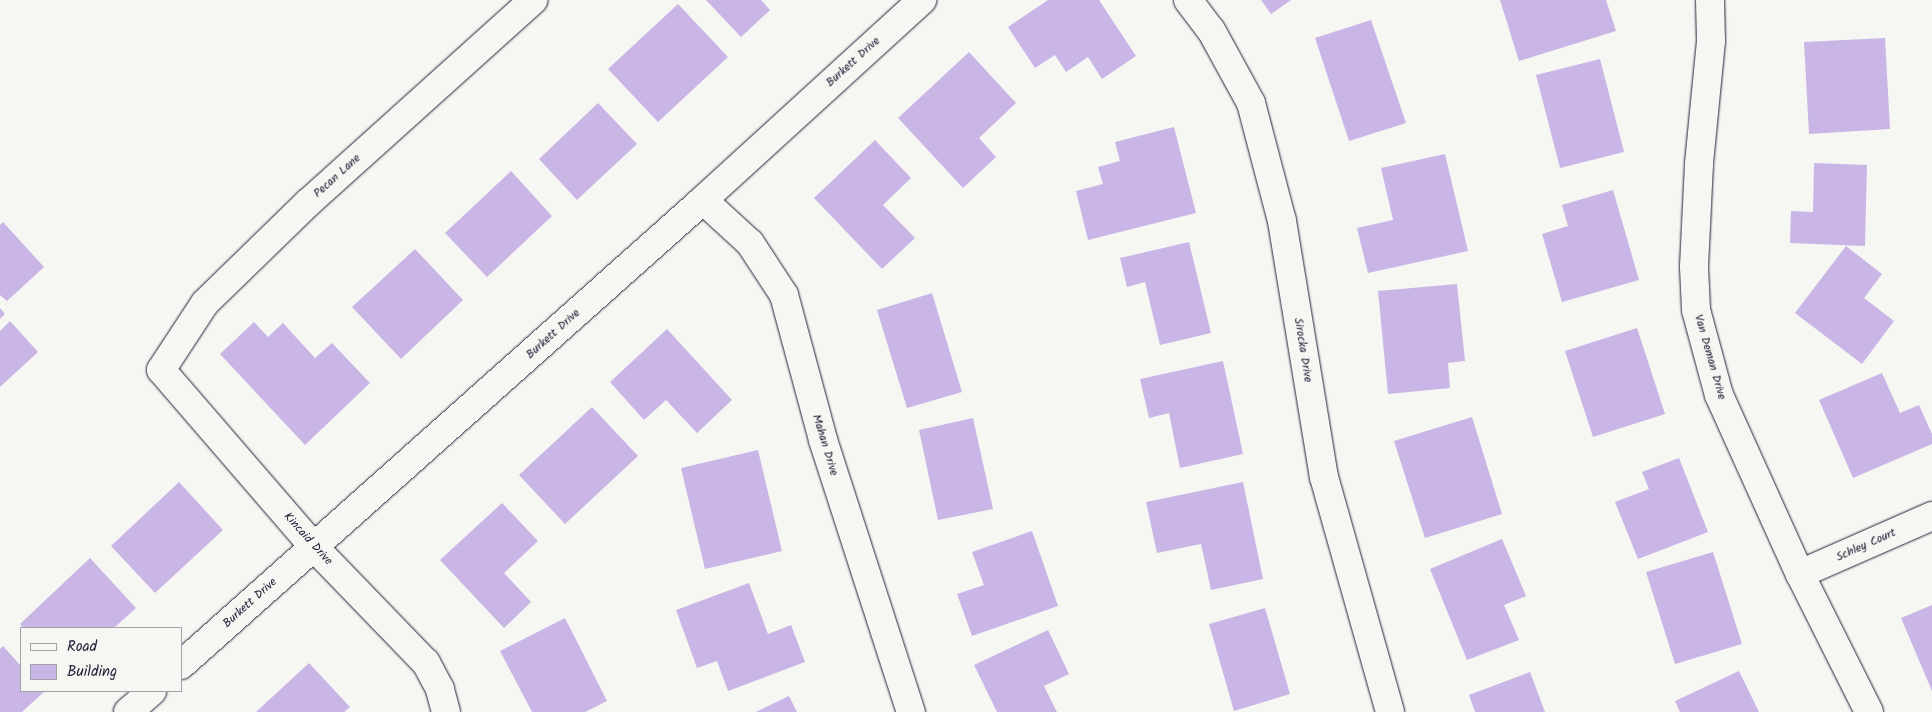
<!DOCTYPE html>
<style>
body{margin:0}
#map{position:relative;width:1932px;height:712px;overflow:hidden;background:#f6f6f2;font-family:Kalam,sans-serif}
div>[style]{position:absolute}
.building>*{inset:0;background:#c9b6e6}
.roads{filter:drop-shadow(0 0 1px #22223b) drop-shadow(0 0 1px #22223b)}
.street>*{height:28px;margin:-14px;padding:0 14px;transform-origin:14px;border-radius:14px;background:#f6f6f2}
span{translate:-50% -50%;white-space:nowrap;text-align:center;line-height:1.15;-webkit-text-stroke:4px #f6f6f2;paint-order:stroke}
.street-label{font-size:12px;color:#22223b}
.legend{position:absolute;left:20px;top:627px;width:162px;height:65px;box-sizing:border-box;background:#f6f6f2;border:1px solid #a1a1a9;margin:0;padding:6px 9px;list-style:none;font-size:15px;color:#22223b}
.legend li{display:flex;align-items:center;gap:10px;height:25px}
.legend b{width:25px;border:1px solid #a1a1a9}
</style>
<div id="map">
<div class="building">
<div style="clip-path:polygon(706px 0,761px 0,770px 10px,741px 37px)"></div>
<div style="clip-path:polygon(1048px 0,1099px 0,1136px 56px,1102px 79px,1088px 57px,1066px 72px,1055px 55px,1035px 68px,1008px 27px)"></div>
<div style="clip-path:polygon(1261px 0,1291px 0,1271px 14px)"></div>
<div style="clip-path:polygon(1500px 0,1606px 0,1616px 31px,1519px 61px)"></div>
<div style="clip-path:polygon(678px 4px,728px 57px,658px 122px,608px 69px)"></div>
<div style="clip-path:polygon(1371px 20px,1406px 123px,1349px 141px,1315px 38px)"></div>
<div style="clip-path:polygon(1885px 38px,1890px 129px,1809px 134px,1804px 42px)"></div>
<div style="clip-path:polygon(969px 52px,1016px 103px,979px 138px,996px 157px,963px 188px,898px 118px)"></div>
<div style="clip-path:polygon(1600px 59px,1624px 152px,1560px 168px,1536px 75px)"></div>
<div style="clip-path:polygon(598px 103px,637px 144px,577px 200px,539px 159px)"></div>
<div style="clip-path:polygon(1174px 127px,1196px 213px,1088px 240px,1076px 191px,1103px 184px,1098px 167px,1120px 161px,1115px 142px)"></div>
<div style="clip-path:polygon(875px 140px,911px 178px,883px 205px,915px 238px,882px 269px,814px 198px)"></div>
<div style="clip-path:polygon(1445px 154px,1468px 251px,1368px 273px,1357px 228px,1393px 220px,1381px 168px)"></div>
<div style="clip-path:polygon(1814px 163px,1867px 165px,1865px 246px,1790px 243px,1791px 211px,1813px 212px)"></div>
<div style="clip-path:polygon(511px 171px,552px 216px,487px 277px,445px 233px)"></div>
<div style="clip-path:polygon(1613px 190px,1639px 280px,1562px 302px,1542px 234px,1568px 226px,1562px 205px)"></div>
<div style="clip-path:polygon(3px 222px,44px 267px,7px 301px,0 295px,0 225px)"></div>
<div style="clip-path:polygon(1189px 242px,1211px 333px,1160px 345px,1145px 282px,1127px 287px,1120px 258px)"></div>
<div style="clip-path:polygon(1846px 246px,1882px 274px,1864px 298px,1894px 321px,1862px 364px,1795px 313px)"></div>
<div style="clip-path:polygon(415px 249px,463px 300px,401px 359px,352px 307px)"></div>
<div style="clip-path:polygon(1457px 284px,1465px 361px,1448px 363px,1450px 388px,1388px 394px,1378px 291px)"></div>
<div style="clip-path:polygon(932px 293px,962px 392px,907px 408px,877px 310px)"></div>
<div style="clip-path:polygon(0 308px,5px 314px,0 319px)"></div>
<div style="clip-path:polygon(10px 321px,38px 352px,0 387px,0 331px)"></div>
<div style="clip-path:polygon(254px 322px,268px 337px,283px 323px,315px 358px,332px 343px,370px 383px,305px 445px,220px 354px)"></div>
<div style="clip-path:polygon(1637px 328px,1665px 414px,1593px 437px,1565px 351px)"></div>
<div style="clip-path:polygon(667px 329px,732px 400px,697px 433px,666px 400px,644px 420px,610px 382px)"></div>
<div style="clip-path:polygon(1223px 361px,1243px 454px,1180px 468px,1169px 413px,1149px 418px,1140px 379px)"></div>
<div style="clip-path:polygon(1882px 373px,1900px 413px,1919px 405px,1932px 434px,1932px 444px,1853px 478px,1819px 400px)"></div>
<div style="clip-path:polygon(592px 407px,638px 456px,565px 524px,519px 475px)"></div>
<div style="clip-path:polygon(1472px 417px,1502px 514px,1425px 538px,1394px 441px)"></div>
<div style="clip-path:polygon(973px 418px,993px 509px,938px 520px,919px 430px)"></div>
<div style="clip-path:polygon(758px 450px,782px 551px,705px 569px,681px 468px)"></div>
<div style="clip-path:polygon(1679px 458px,1708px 532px,1638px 559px,1615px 502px,1649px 489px,1642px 472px)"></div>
<div style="clip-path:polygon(179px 482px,223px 530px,155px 593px,111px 546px)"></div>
<div style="clip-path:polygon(1243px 482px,1263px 579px,1211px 590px,1201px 544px,1157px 553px,1146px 502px)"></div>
<div style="clip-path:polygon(502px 503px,538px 541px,504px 573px,531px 602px,504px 628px,440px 560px)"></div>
<div style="clip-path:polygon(1032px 531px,1058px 606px,972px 636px,957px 594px,984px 585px,972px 552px)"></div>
<div style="clip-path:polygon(1502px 539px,1526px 596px,1504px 605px,1519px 640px,1467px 660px,1430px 569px)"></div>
<div style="clip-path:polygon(1713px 552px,1742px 644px,1675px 664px,1646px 572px)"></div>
<div style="clip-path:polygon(90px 558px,136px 608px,114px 628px,23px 628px,20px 624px)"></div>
<div style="clip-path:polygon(749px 583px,768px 634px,791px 625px,805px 662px,728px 691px,717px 661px,697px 668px,676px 610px)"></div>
<div style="clip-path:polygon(1932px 605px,1932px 691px,1901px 618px)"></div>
<div style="clip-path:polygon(1265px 608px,1290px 694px,1234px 711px,1209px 624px)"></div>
<div style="clip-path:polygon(565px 618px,607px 701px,585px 712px,532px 712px,500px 651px)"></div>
<div style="clip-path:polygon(1048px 630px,1069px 674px,1044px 686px,1057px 712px,997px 712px,974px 665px)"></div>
<div style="clip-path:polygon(3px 646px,21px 666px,21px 691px,45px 691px,22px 712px,0 712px,0 649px)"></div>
<div style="clip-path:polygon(309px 663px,350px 707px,344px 712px,256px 712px)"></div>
<div style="clip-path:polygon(1739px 671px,1759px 712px,1680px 712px,1675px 701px)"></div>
<div style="clip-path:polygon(1530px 672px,1545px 712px,1475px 712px,1469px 695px)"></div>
<div style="clip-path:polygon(789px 696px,797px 712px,756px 712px)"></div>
</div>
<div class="roads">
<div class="street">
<div style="left:1188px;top:0;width:38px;rotate:53deg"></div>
<div style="left:1211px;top:30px;width:83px;rotate:61.3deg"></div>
<div style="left:1251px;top:103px;width:122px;rotate:75.3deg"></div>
<div style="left:1282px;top:221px;width:259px;rotate:80.7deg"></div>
<div style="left:1324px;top:477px;width:244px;rotate:74.3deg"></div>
<div style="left:1710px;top:0;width:41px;rotate:88.6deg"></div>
<div style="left:1711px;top:41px;width:124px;rotate:95.6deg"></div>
<div style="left:1699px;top:164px;width:103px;rotate:92.8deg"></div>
<div style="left:1694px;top:267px;width:43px;rotate:87.3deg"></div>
<div style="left:1696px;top:310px;width:88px;rotate:74.9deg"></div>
<div style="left:1719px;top:395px;width:196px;rotate:65.7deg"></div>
<div style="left:1800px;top:574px;width:154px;rotate:63.4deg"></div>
<div style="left:703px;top:200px;width:64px;rotate:42.5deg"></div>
<div style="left:750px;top:243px;width:62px;rotate:56.8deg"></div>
<div style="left:784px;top:295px;width:150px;rotate:74.9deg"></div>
<div style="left:823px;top:440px;width:286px;rotate:72.1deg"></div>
<div style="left:1800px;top:574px;width:144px;rotate:-23.7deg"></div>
<div style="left:181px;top:665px;width:699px;rotate:-41.69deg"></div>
<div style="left:703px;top:200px;width:297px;rotate:-42.4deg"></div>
<div style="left:128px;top:712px;width:32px;rotate:-41deg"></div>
<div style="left:446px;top:712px;width:24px;rotate:-105deg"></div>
<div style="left:440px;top:689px;width:30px;rotate:-118deg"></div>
<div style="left:426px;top:663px;width:161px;rotate:-134deg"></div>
<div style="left:314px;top:547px;width:234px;rotate:-130.8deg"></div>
<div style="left:161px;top:370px;width:80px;rotate:-56.7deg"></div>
<div style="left:205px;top:303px;width:145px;rotate:-44.2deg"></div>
<div style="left:309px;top:202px;width:302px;rotate:-42deg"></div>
</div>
</div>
<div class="street-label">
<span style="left:853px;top:62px;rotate:-42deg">Burkett Drive</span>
<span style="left:337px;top:176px;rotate:-42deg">Pecan Lane</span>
<span style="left:553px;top:334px;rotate:-42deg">Burkett Drive</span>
<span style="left:1303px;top:350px;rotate:81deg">Sirocka Drive</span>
<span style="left:1710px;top:357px;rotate:74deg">Van Deman Drive</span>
<span style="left:825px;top:445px;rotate:73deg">Mahan Drive</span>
<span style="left:308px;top:539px;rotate:48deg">Kincaid Drive</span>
<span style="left:1866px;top:545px;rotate:-24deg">Schley Court</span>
<span style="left:250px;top:603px;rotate:-42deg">Burkett Drive</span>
</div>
<ul class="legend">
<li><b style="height:6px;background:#f6f6f2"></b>Road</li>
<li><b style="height:14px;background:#c9b6e6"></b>Building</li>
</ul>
</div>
